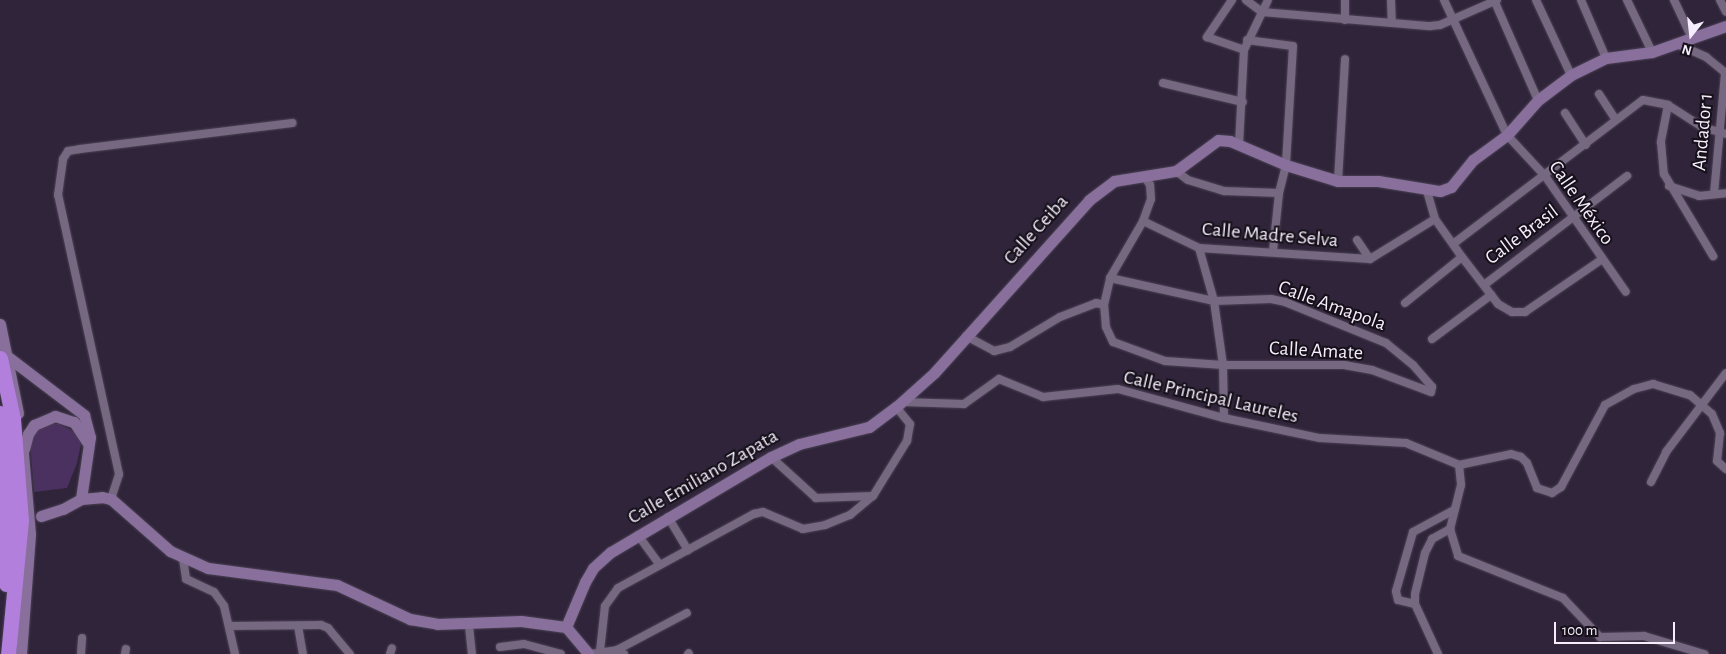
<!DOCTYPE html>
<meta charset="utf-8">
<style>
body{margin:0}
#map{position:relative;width:1726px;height:654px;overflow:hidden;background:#2f2439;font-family:"Alegreya Sans",sans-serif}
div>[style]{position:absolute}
.green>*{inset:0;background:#4b315f}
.roads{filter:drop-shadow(0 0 1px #4c4255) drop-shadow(0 0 1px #4c4255)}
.street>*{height:8px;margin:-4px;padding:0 4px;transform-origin:4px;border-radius:4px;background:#756880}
.secondary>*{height:11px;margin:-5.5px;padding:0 5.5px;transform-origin:5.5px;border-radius:5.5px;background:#886f9c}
.highway>*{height:15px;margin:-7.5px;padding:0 7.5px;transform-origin:7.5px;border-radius:7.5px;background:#b37fdd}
span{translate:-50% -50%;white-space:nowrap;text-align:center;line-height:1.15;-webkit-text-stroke:4px #151019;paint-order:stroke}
.street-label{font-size:20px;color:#f5edfc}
.north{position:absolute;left:1666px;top:10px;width:50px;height:50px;-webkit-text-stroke:4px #151019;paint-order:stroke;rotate:196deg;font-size:14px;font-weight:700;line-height:20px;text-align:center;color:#f5edfc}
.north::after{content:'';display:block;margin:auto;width:18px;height:22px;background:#f5edfc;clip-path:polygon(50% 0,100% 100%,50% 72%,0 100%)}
.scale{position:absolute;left:1554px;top:622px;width:121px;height:22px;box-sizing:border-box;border:2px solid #f5edfc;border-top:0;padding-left:6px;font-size:15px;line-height:18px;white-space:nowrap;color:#f5edfc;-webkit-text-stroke:4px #151019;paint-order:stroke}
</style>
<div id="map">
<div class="green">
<div style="clip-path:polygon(45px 424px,59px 424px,75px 432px,81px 444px,77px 463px,67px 488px,34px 492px,30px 442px,35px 431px)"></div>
</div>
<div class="roads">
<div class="street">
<div style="left:1232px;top:0;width:45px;rotate:124deg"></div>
<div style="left:1207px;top:37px;width:39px;rotate:19deg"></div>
<div style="left:1246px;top:0;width:20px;rotate:37deg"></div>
<div style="left:1262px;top:12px;width:169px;rotate:4.8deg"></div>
<div style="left:1430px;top:26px;width:10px;rotate:-6deg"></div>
<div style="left:1440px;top:25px;width:62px;rotate:-23.7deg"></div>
<div style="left:1391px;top:0;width:23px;rotate:88deg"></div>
<div style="left:1444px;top:0;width:149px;rotate:65deg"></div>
<div style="left:1507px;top:135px;width:56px;rotate:47.2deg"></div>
<div style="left:1545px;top:176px;width:141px;rotate:55.1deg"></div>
<div style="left:1494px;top:0;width:109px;rotate:66.3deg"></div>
<div style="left:1536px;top:0;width:83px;rotate:65deg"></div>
<div style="left:1581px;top:0;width:63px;rotate:66.7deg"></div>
<div style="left:1627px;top:0;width:58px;rotate:64.3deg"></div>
<div style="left:1674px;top:0;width:42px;rotate:64.7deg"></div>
<div style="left:1720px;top:0;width:13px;rotate:63deg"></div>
<div style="left:1345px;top:20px;width:20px;rotate:-90deg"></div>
<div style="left:1247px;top:40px;width:46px;rotate:7.4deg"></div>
<div style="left:1293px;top:46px;width:119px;rotate:93.4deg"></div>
<div style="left:1286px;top:165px;width:29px;rotate:104deg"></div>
<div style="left:1279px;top:193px;width:58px;rotate:95.9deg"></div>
<div style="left:1677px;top:44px;width:32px;rotate:24deg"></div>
<div style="left:1706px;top:57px;width:26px;rotate:39deg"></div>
<div style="left:1163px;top:83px;width:82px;rotate:13.4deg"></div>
<div style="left:1599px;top:94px;width:30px;rotate:57deg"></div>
<div style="left:1668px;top:105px;width:38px;rotate:101deg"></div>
<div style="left:1661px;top:142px;width:32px;rotate:85deg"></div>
<div style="left:1664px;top:174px;width:96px;rotate:59.1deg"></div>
<div style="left:1565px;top:113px;width:38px;rotate:57deg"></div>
<div style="left:1239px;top:145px;width:95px;rotate:-87deg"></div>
<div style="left:1244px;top:50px;width:55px;rotate:-64.4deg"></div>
<div style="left:1176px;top:171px;width:15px;rotate:37deg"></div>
<div style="left:1188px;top:180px;width:38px;rotate:17deg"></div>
<div style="left:1224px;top:191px;width:55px;rotate:2.1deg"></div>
<div style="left:1338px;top:181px;width:122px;rotate:-86.7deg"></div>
<div style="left:1669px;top:186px;width:32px;rotate:18deg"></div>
<div style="left:1699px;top:196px;width:27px;rotate:-6deg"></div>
<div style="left:1427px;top:191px;width:29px;rotate:74deg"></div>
<div style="left:1435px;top:219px;width:47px;rotate:54.6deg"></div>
<div style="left:1462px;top:257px;width:59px;rotate:52.5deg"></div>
<div style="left:1498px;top:304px;width:16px;rotate:30deg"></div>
<div style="left:1512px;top:312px;width:13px"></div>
<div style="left:1525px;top:312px;width:92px;rotate:-34.4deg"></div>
<div style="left:1714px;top:194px;width:121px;rotate:-84.8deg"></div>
<div style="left:1143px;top:221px;width:62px;rotate:25.7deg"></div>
<div style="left:1199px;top:248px;width:171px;rotate:3.7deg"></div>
<div style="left:1357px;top:240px;width:23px;rotate:56deg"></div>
<div style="left:1453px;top:244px;width:238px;rotate:-37.2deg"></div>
<div style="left:1643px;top:100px;width:25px;rotate:11deg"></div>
<div style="left:1668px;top:105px;width:40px;rotate:32.9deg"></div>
<div style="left:1702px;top:127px;width:25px;rotate:16deg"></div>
<div style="left:1199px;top:248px;width:55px;rotate:74.2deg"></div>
<div style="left:1214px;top:301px;width:65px;rotate:82deg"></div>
<div style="left:1223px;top:365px;width:53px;rotate:88.9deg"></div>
<div style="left:1370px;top:259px;width:76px;rotate:-31.6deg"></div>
<div style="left:1110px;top:278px;width:107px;rotate:12.5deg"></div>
<div style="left:1214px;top:301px;width:57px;rotate:-2deg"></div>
<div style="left:1271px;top:299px;width:14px;rotate:12deg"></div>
<div style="left:1285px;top:302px;width:109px;rotate:22.1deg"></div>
<div style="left:1386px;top:343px;width:35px;rotate:39deg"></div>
<div style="left:1413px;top:365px;width:29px;rotate:49deg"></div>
<div style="left:1432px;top:387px;width:5px;rotate:101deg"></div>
<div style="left:1431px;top:392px;width:63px;rotate:-159.6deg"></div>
<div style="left:1372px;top:370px;width:27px;rotate:-170deg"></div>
<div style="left:1345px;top:365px;width:122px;rotate:180deg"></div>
<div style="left:1223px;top:365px;width:58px;rotate:-176.1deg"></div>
<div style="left:1165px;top:361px;width:55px;rotate:-159.9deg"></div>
<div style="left:1113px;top:342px;width:17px;rotate:-115deg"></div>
<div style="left:1106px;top:327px;width:22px;rotate:-95deg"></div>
<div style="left:1104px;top:305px;width:28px;rotate:-77deg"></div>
<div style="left:1110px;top:278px;width:66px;rotate:-59.9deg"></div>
<div style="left:1143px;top:221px;width:23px;rotate:-70deg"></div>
<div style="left:1151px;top:199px;width:14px;rotate:-94deg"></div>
<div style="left:1150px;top:185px;width:11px;rotate:-124deg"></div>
<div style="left:1484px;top:285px;width:180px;rotate:-37.3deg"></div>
<div style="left:1405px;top:303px;width:73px;rotate:-38.9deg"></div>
<div style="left:966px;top:336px;width:32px;rotate:28deg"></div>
<div style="left:994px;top:351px;width:16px;rotate:-14deg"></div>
<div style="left:1010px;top:347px;width:58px;rotate:-31deg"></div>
<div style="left:1060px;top:317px;width:39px;rotate:-21deg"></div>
<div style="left:1096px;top:303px;width:8px;rotate:14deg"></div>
<div style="left:1432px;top:339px;width:74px;rotate:-36.7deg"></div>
<div style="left:902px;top:402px;width:62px;rotate:1.8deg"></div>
<div style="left:964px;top:404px;width:43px;rotate:-35.5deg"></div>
<div style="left:999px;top:379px;width:48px;rotate:22.2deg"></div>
<div style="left:1043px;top:397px;width:75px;rotate:-6.1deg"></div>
<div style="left:1118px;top:389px;width:110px;rotate:15.3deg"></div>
<div style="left:1224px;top:418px;width:98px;rotate:11.8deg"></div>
<div style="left:1320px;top:438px;width:86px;rotate:3.3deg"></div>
<div style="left:1406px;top:443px;width:57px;rotate:22.5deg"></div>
<div style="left:771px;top:457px;width:61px;rotate:42.3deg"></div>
<div style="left:816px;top:498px;width:57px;rotate:-2deg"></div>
<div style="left:1459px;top:465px;width:53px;rotate:-11.9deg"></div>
<div style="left:1511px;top:454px;width:10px;rotate:17deg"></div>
<div style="left:1521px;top:457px;width:8px;rotate:45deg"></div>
<div style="left:1527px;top:463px;width:27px;rotate:68deg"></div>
<div style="left:1537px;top:488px;width:16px;rotate:18deg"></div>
<div style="left:1552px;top:493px;width:11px;rotate:-34deg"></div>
<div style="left:1561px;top:487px;width:93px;rotate:-61.8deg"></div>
<div style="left:1605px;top:405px;width:33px;rotate:-29deg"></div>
<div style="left:1634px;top:389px;width:20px;rotate:-15deg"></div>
<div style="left:1653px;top:384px;width:39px;rotate:17deg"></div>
<div style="left:1690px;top:395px;width:29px;rotate:41deg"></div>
<div style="left:1712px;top:414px;width:21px;rotate:67deg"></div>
<div style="left:1720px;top:433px;width:28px;rotate:96deg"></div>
<div style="left:1717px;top:461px;width:12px;rotate:42deg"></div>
<div style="left:1459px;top:465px;width:20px;rotate:84deg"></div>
<div style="left:1461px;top:485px;width:45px;rotate:104deg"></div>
<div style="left:1450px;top:529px;width:28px;rotate:73deg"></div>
<div style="left:1458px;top:556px;width:113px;rotate:21.8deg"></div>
<div style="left:1563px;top:598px;width:54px;rotate:46.5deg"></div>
<div style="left:1600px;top:637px;width:44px;rotate:-1.3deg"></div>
<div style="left:1644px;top:636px;width:63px;rotate:16.7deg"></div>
<div style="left:1651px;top:482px;width:34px;rotate:-63deg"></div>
<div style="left:1666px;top:452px;width:99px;rotate:-52.8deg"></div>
<div style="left:111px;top:499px;width:26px;rotate:-72deg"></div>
<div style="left:119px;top:474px;width:286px;rotate:-102.3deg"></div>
<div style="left:58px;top:195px;width:36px;rotate:-82deg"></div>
<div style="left:63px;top:159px;width:9px;rotate:-58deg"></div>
<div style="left:68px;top:151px;width:12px;rotate:-9deg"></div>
<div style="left:80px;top:149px;width:214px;rotate:-7deg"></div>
<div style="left:668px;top:517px;width:39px;rotate:59deg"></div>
<div style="left:638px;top:535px;width:37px;rotate:54deg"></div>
<div style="left:183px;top:559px;width:20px;rotate:81deg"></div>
<div style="left:186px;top:579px;width:31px;rotate:25deg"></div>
<div style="left:214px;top:592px;width:17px;rotate:54deg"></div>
<div style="left:224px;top:606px;width:49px;rotate:77.1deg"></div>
<div style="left:1415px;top:604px;width:17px;rotate:-167deg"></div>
<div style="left:1398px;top:600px;width:9px;rotate:-103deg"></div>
<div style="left:1396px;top:591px;width:61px;rotate:-73.9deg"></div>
<div style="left:1413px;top:532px;width:47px;rotate:-28.2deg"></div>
<div style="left:230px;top:626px;width:91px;rotate:-0.6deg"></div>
<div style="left:321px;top:625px;width:8px;rotate:23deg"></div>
<div style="left:328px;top:628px;width:34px;rotate:50deg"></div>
<div style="left:298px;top:626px;width:28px;rotate:80deg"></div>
<div style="left:469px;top:626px;width:28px;rotate:84deg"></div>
<div style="left:500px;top:647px;width:24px;rotate:-7deg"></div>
<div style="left:524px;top:644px;width:38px;rotate:15deg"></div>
<div style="left:617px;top:650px;width:79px;rotate:-27.9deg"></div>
<div style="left:600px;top:651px;width:45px;rotate:-83.7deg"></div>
<div style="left:605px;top:606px;width:22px;rotate:-54deg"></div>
<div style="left:618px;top:588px;width:155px;rotate:-28.6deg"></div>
<div style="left:754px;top:514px;width:9px;rotate:-13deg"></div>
<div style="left:763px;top:512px;width:43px;rotate:23deg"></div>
<div style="left:803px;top:529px;width:22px;rotate:-10deg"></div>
<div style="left:825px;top:525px;width:27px;rotate:-22deg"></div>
<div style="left:850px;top:515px;width:30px;rotate:-40deg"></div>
<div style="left:873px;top:496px;width:65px;rotate:-58.3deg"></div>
<div style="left:907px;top:441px;width:17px;rotate:-80deg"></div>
<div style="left:910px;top:424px;width:22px;rotate:-129deg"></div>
<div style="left:81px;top:654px;width:16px;rotate:-86deg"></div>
<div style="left:125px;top:654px;width:5px;rotate:-79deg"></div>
<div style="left:390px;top:654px;width:6px;rotate:-72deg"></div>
<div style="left:590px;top:654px;width:27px;rotate:-8deg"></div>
<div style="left:617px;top:650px;width:8px;rotate:30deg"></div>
<div style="left:688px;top:654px;width:1px;rotate:-45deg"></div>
<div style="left:1438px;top:654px;width:55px;rotate:-114.7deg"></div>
<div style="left:1415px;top:604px;width:10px;rotate:-90deg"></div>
<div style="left:1415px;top:594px;width:42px;rotate:-76.3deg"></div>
<div style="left:1425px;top:553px;width:16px;rotate:-63deg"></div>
<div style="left:1432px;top:539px;width:21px;rotate:-29deg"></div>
</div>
<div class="secondary">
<div style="left:0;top:324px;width:91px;rotate:78.6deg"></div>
<div style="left:8px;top:357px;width:96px;rotate:37.3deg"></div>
<div style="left:84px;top:415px;width:23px;rotate:75deg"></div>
<div style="left:90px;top:437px;width:63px;rotate:98.3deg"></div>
<div style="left:24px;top:449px;width:16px;rotate:-75deg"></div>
<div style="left:28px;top:434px;width:11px;rotate:-56deg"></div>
<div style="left:34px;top:425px;width:23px;rotate:-23deg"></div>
<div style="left:55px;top:416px;width:20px;rotate:18deg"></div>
<div style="left:74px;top:422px;width:24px;rotate:57deg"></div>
<div style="left:41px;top:516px;width:23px;rotate:-18deg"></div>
<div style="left:63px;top:509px;width:21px;rotate:-29deg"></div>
<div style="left:81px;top:499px;width:21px;rotate:-5deg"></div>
<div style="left:102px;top:497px;width:9px;rotate:13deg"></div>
<div style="left:111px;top:499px;width:79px;rotate:41.4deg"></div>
<div style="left:170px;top:551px;width:42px;rotate:24.1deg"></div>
<div style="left:208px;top:568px;width:130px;rotate:7.5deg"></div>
<div style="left:337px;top:585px;width:81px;rotate:25deg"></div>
<div style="left:410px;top:619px;width:27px;rotate:10deg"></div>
<div style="left:437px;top:624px;width:84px;rotate:-2deg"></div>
<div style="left:521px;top:621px;width:45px;rotate:7.6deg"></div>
<div style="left:566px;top:627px;width:49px;rotate:-67.1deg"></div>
<div style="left:585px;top:582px;width:16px;rotate:-60deg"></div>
<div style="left:593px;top:568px;width:24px;rotate:-42deg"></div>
<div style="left:611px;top:552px;width:186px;rotate:-30.7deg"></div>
<div style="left:771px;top:457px;width:31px;rotate:-25deg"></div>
<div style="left:799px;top:444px;width:72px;rotate:-13.7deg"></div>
<div style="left:869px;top:427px;width:34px;rotate:-37deg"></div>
<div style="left:896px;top:407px;width:51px;rotate:-41.8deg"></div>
<div style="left:934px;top:373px;width:232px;rotate:-48.1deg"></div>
<div style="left:1089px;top:200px;width:31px;rotate:-37deg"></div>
<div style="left:1114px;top:181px;width:63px;rotate:-9.2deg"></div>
<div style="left:1176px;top:171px;width:52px;rotate:-36.4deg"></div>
<div style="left:1218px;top:140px;width:12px;rotate:5deg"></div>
<div style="left:1230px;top:141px;width:61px;rotate:23.2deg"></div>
<div style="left:1286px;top:165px;width:54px;rotate:17.1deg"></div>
<div style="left:1338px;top:181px;width:40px"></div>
<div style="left:1378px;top:181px;width:63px;rotate:9.2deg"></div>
<div style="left:1440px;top:191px;width:12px;rotate:-20deg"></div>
<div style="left:1451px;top:187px;width:35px;rotate:-51deg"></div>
<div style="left:1473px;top:160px;width:42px;rotate:-36.3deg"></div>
<div style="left:1507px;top:135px;width:47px;rotate:-48.5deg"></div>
<div style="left:1538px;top:100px;width:41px;rotate:-37.1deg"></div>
<div style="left:1571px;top:75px;width:39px;rotate:-26deg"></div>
<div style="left:1606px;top:58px;width:46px;rotate:-7.4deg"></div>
<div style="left:1652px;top:52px;width:78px;rotate:-19.4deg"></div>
<div style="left:566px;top:627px;width:35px;rotate:50deg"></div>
<div style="left:21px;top:654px;width:120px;rotate:-85.7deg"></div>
<div style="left:30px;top:534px;width:92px;rotate:-95deg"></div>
</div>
<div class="highway">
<div style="left:0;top:358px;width:62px;rotate:78deg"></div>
<div style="left:13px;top:419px;width:101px;rotate:85.5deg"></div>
<div style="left:21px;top:520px;width:135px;rotate:95.5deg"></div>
<div style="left:0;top:413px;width:57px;rotate:83deg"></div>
<div style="left:7px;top:470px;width:114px;rotate:90.5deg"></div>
</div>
</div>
<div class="street-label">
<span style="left:1703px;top:132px;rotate:-85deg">Andador 1</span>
<span style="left:1581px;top:203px;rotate:55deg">Calle México</span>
<span style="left:1036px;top:230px;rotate:-48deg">Calle Ceiba</span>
<span style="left:1270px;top:235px;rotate:5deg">Calle Madre Selva</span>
<span style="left:1522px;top:235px;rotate:-37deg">Calle Brasil</span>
<span style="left:1332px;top:306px;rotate:20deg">Calle Amapola</span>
<span style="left:1316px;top:351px;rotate:3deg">Calle Amate</span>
<span style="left:1211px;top:397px;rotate:13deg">Calle Principal Laureles</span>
<span style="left:703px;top:477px;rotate:-30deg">Calle Emiliano Zapata</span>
</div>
<div class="north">N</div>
<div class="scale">100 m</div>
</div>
